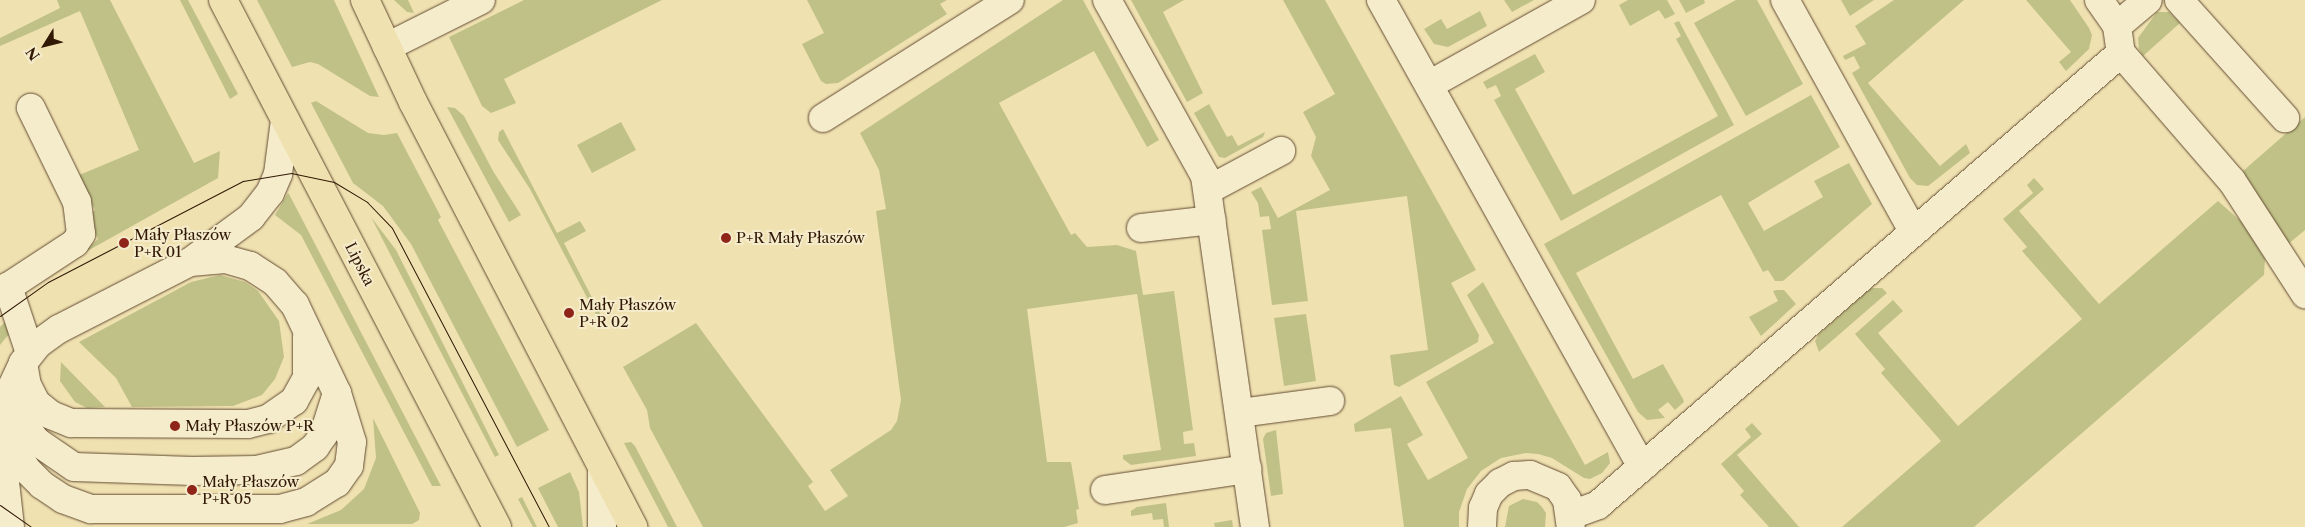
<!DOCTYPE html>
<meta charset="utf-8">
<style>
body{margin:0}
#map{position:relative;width:2305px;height:527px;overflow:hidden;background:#f0e1b1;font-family:"Libre Caslon Text",serif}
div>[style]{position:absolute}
.green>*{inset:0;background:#c0c187}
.roads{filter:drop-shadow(0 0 1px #624b31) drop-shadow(0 0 1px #624b31)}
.minor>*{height:28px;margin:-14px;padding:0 14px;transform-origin:14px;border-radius:14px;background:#f5eccc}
.major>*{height:28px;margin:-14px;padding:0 14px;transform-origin:14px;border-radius:14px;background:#f0e1b1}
.tram>*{height:1px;margin:-0.5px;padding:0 0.5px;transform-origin:0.5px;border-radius:0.5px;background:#321906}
.dots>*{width:14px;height:14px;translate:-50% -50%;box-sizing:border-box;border:2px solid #f5eccc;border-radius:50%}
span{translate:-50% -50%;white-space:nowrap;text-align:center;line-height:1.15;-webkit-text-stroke:4px #f5eccc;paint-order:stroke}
.poi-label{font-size:15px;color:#321906}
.left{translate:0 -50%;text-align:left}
.street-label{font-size:15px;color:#321906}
.north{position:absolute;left:20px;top:20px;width:50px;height:50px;-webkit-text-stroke:4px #f5eccc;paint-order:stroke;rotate:234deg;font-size:14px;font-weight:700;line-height:20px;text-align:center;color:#321906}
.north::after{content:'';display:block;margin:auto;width:18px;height:22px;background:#321906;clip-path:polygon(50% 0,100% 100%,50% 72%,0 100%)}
</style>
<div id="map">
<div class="green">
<div style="clip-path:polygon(57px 0,110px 0,194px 163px,220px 151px,218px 178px,82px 254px,98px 239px,87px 216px,95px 210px,77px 176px,139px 150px,80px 11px,0 46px,0 38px,60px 8px)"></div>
<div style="clip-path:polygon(180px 0,188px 0,238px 94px,230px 99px)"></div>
<div style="clip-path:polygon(257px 0,334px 0,379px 97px,370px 96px,318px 64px,310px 62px,292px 67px)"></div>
<div style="clip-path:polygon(394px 0,408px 0,414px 13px,407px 12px)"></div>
<div style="clip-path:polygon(524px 0,662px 0,504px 79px,516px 103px,491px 113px,482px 106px,449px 37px)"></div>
<div style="clip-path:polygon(807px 0,947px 0,940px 4px,947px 14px,838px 83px,826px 84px,821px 81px,802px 44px,824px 33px)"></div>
<div style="clip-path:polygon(1063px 0,1083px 0,1159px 140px,1147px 147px,1094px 51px,999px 103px,1071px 235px,1075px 233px,1087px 247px,1117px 245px,1136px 251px,1143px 295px,1174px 291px,1193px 430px,1183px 432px,1184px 444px,1194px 443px,1196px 456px,1131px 465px,1123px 459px,1123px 455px,1161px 450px,1137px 294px,1027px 309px,1047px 462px,1071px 462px,1079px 509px,1076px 510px,1078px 523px,1064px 527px,703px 527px,650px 428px,647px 410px,623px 367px,696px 323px,813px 482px,808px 486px,825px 511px,848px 496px,830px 470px,891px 430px,897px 421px,901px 400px,876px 211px,886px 209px,879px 170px,860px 133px)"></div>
<div style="clip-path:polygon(1131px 0,1184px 0,1163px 12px,1203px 93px,1187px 102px)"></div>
<div style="clip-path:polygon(1283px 0,1325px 0,1476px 270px,1451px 283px,1479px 335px,1478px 342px,1399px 387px,1394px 385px,1390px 355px,1428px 350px,1407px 196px,1296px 211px,1308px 301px,1272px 305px,1262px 230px,1271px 229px,1269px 216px,1260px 217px,1258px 203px,1251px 192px,1261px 187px,1278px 218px,1330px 190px,1311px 156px,1316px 137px,1303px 112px,1335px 94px)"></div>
<div style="clip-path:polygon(1504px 0,1534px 0,1512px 12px)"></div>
<div style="clip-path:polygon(1628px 0,1667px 0,1675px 14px,1665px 19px,1659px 10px,1630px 26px,1619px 5px)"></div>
<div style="clip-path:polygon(1679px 0,1704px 0,1705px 3px,1686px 13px)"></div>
<div style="clip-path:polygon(1736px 0,1757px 0,1803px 84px,1746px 116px,1694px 23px)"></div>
<div style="clip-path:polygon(1841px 0,1874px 0,1850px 16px)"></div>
<div style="clip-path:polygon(1894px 0,1964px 0,1868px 83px,1940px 166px,1966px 144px,1968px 148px,1970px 153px,1928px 186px,1917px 185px,1910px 178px,1852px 73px,1860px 68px,1854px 56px,1845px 60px,1843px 56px,1866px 44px,1855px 26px)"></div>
<div style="clip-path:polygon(2026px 0,2070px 0,2089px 28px,2092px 35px,2089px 49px,2066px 71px,2059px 62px,2071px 52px)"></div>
<div style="clip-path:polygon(1480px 11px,1487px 26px,1448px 47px,1434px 44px,1424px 29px,1441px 19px,1447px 29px)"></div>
<div style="clip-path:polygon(2157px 12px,2169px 12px,2180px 23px,2143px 56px,2139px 49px,2138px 38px)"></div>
<div style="clip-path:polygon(1679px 21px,1734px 125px,1561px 221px,1494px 100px,1501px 96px,1496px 85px,1487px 89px,1483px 82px,1535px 54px,1545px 72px,1515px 89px,1573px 195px,1718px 116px,1676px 39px,1681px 36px,1674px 23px)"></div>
<div style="clip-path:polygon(1811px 95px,1840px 147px,1748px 203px,1764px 231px,1823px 197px,1814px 181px,1849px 163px,1872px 204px,1783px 281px,1775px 281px,1768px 270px,1763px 272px,1721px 195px,1576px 273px,1633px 379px,1663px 364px,1683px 399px,1684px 402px,1675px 410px,1668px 402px,1658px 410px,1665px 418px,1647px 420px,1638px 412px,1544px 244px)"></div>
<div style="clip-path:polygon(316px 101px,368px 133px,384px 135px,397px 133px,441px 217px,438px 220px,549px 430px,517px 447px,411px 244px,383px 206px,353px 183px,311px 103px)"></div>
<div style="clip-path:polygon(1209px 104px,1227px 137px,1232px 135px,1238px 146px,1265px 132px,1263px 137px,1225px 158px,1219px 157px,1194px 113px)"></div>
<div style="clip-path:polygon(447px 107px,455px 108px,464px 116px,493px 171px,521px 215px,509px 222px)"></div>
<div style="clip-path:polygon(2305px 117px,2305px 230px,2287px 245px,2243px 171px)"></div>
<div style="clip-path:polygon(621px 122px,636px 150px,592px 173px,577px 145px)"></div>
<div style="clip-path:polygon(503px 129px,557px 233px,580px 221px,586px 231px,564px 243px,606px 325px,603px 328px,530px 189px,498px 140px,499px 132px)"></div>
<div style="clip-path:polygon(2034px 178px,2044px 189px,2019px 211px,2099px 304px,2218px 201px,2245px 225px,2265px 259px,2264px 275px,1974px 527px,1842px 527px,1941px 441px,1881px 373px,1885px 369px,1855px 334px,1893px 300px,1903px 311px,1878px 333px,1958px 426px,2082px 319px,2022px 251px,2027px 247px,2003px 219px,2033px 193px,2027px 185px)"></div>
<div style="clip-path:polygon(288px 193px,289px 194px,441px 486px,432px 486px,301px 235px,275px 215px)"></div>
<div style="clip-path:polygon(371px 217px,396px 250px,499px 455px,495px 457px)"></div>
<div style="clip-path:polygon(220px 275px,245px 282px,258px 291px,279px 321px,284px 357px,275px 379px,262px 395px,233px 406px,132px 407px,116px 378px,79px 342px,191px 282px)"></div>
<div style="clip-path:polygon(1483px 282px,1585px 465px,1608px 452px,1610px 463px,1602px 473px,1590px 479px,1584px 478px,1552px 458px,1538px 454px,1526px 453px,1501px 458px,1481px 471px,1467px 489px,1459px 512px,1459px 527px,1404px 527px,1391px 428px,1355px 432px,1354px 424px,1401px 396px,1423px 435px,1407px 444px,1428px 480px,1468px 458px,1426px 382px,1494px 343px,1467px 295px)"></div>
<div style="clip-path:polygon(1871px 288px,1882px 288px,1887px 293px,1819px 352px,1815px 341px,1819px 334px)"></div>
<div style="clip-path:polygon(1777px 290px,1784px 290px,1796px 304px,1761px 336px,1749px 317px,1778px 301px,1773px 291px)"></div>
<div style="clip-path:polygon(1306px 314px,1316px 381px,1284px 386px,1274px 318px)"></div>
<div style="clip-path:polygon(8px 319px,9px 334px,0 345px,0 327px)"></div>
<div style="clip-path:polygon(61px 362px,105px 407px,87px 408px,75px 402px,60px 381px)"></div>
<div style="clip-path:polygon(373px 418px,420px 513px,419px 520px,412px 524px,307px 524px,341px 510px,364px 489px,376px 458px)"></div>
<div style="clip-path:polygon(1752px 423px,1762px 434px,1737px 455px,1799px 527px,1769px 527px,1740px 495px,1744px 491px,1721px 464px,1751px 437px,1745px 429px)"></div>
<div style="clip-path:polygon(1276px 430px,1283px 494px,1271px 496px,1263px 439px,1266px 433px)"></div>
<div style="clip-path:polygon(631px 442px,635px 446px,677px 527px,668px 527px,624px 443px)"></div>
<div style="clip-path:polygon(570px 472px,579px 492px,583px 527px,558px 527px,538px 488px)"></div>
<div style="clip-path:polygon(522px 497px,537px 527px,533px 527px,518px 499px)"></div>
<div style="clip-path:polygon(1523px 499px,1537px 502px,1542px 507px,1546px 513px,1545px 527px,1505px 527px,1509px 506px)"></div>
<div style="clip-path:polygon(1166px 503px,1169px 527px,1164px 527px,1163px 519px,1153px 520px,1152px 513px,1131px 516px,1131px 511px,1137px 507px)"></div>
<div style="clip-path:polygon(1232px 520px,1233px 527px,1215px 527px,1214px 523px)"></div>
</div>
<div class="roads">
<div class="minor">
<div style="left:1107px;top:0;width:201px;rotate:60.9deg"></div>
<div style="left:1205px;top:176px;width:355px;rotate:81.9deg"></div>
<div style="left:1381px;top:0;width:535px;rotate:60.8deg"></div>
<div style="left:1785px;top:0;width:264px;rotate:61deg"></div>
<div style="left:2099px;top:0;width:32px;rotate:55deg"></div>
<div style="left:2117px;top:26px;width:27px;rotate:82deg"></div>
<div style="left:2121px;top:53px;width:169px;rotate:49.1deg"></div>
<div style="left:2232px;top:181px;width:135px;rotate:57.1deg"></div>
<div style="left:2179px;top:0;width:159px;rotate:48.1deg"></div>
<div style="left:2117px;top:26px;width:40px;rotate:-40deg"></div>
<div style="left:387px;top:47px;width:105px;rotate:-26.6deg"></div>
<div style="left:1429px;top:85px;width:174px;rotate:-29.2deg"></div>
<div style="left:823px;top:118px;width:221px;rotate:-32.3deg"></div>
<div style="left:1208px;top:190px;width:83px;rotate:-28.1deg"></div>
<div style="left:1141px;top:228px;width:71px;rotate:-6.4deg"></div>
<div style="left:30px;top:353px;width:70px;rotate:-108.4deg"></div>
<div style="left:8px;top:287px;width:80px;rotate:-33.3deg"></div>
<div style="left:75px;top:243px;width:11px;rotate:-56deg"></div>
<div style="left:81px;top:234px;width:32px;rotate:-97deg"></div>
<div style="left:77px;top:202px;width:105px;rotate:-116.1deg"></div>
<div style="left:23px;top:363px;width:22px;rotate:80deg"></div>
<div style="left:27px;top:385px;width:20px;rotate:63deg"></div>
<div style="left:36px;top:403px;width:19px;rotate:39deg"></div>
<div style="left:51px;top:415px;width:22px;rotate:22deg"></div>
<div style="left:71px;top:423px;width:177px;rotate:0.3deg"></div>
<div style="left:248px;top:424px;width:21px;rotate:-14deg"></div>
<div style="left:268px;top:419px;width:32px;rotate:-35deg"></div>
<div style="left:294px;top:401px;width:26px;rotate:-61deg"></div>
<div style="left:307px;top:378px;width:41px;rotate:-90deg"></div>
<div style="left:12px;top:393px;width:27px;rotate:73deg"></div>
<div style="left:20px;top:419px;width:27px;rotate:54deg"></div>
<div style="left:36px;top:441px;width:46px;rotate:34.4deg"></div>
<div style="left:74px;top:467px;width:118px;rotate:1.9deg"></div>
<div style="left:192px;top:471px;width:65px;rotate:-0.9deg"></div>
<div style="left:257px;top:470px;width:40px;rotate:-13deg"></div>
<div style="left:296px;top:461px;width:24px;rotate:-36deg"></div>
<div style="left:315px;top:447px;width:16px;rotate:-55deg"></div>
<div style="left:324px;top:434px;width:43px;rotate:-72.4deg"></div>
<div style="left:1240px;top:413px;width:91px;rotate:-7.6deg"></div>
<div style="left:4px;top:434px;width:43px;rotate:57.4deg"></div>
<div style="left:27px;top:470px;width:21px;rotate:45deg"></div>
<div style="left:42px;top:485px;width:25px;rotate:34deg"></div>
<div style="left:63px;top:499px;width:30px;rotate:20deg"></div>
<div style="left:91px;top:509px;width:189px"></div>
<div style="left:280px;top:509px;width:27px;rotate:-15deg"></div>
<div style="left:306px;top:502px;width:36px;rotate:-32deg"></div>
<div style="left:337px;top:483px;width:21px;rotate:-55deg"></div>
<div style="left:349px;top:466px;width:24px;rotate:-83deg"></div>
<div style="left:352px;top:442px;width:51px;rotate:-107deg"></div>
<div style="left:337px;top:393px;width:98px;rotate:-115.5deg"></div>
<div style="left:295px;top:305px;width:30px;rotate:-131deg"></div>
<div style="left:275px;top:282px;width:30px;rotate:-147deg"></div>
<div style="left:250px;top:266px;width:26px;rotate:-164deg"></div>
<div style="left:225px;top:259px;width:35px;rotate:175deg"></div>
<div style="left:1105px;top:490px;width:144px;rotate:-8.4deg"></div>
<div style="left:1571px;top:515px;width:29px;rotate:-20deg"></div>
<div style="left:1598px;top:505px;width:691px;rotate:-40.84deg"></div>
<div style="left:10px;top:527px;width:63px;rotate:-96.3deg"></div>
<div style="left:3px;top:464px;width:30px;rotate:-88deg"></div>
<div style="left:4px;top:434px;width:46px;rotate:-81.2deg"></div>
<div style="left:11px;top:389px;width:29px;rotate:-65deg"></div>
<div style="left:23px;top:363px;width:24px;rotate:-52deg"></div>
<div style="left:38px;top:344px;width:26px;rotate:-36deg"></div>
<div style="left:59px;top:329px;width:147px;rotate:-27.1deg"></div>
<div style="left:190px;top:262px;width:76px;rotate:-36.4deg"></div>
<div style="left:251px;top:217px;width:31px;rotate:-52deg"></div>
<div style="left:270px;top:193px;width:21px;rotate:-67deg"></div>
<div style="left:278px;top:174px;width:54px;rotate:-82.6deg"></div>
<div style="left:602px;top:527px;width:60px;rotate:-90deg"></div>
<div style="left:1482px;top:527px;width:19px;rotate:-87deg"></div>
<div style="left:1483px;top:508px;width:15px;rotate:-67deg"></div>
<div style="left:1489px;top:494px;width:16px;rotate:-45deg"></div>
<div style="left:1500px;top:483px;width:16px;rotate:-27deg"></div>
<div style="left:1514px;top:476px;width:16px;rotate:-4deg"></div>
<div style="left:1530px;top:475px;width:30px;rotate:23deg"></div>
<div style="left:1558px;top:487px;width:16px;rotate:55deg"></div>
<div style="left:1567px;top:500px;width:27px;rotate:82deg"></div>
</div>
<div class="major">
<div style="left:223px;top:0;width:594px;rotate:62.53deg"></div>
<div style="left:365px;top:0;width:113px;rotate:64.8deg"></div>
<div style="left:413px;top:102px;width:479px;rotate:62.6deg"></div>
</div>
</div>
<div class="tram">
<div style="left:0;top:316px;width:59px;rotate:-35.3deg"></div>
<div style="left:48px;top:282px;width:220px;rotate:-27.4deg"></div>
<div style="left:243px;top:181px;width:49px;rotate:-9.5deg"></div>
<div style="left:291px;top:173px;width:44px;rotate:11.8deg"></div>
<div style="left:334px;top:182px;width:39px;rotate:31deg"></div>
<div style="left:367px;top:202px;width:36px;rotate:46deg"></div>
<div style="left:392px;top:228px;width:338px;rotate:62.3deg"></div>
<div style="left:0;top:505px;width:38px;rotate:35deg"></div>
</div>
<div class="dots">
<div style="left:726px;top:238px;background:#8f2418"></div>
<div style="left:124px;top:243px;background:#8f2418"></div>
<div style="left:569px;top:313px;background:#8f2418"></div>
<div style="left:175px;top:426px;background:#8f2418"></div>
<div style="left:192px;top:490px;background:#8f2418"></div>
</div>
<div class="poi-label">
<span class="left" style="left:134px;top:243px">Mały Płaszów<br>P+R 01</span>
<span class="left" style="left:736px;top:238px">P+R Mały Płaszów</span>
<span class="left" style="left:579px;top:313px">Mały Płaszów<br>P+R 02</span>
<span class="left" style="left:185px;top:426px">Mały Płaszów P+R</span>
<span class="left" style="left:202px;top:490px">Mały Płaszów<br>P+R 05</span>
</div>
<div class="street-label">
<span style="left:360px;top:264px;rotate:63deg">Lipska</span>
</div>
<div class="north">N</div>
</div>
